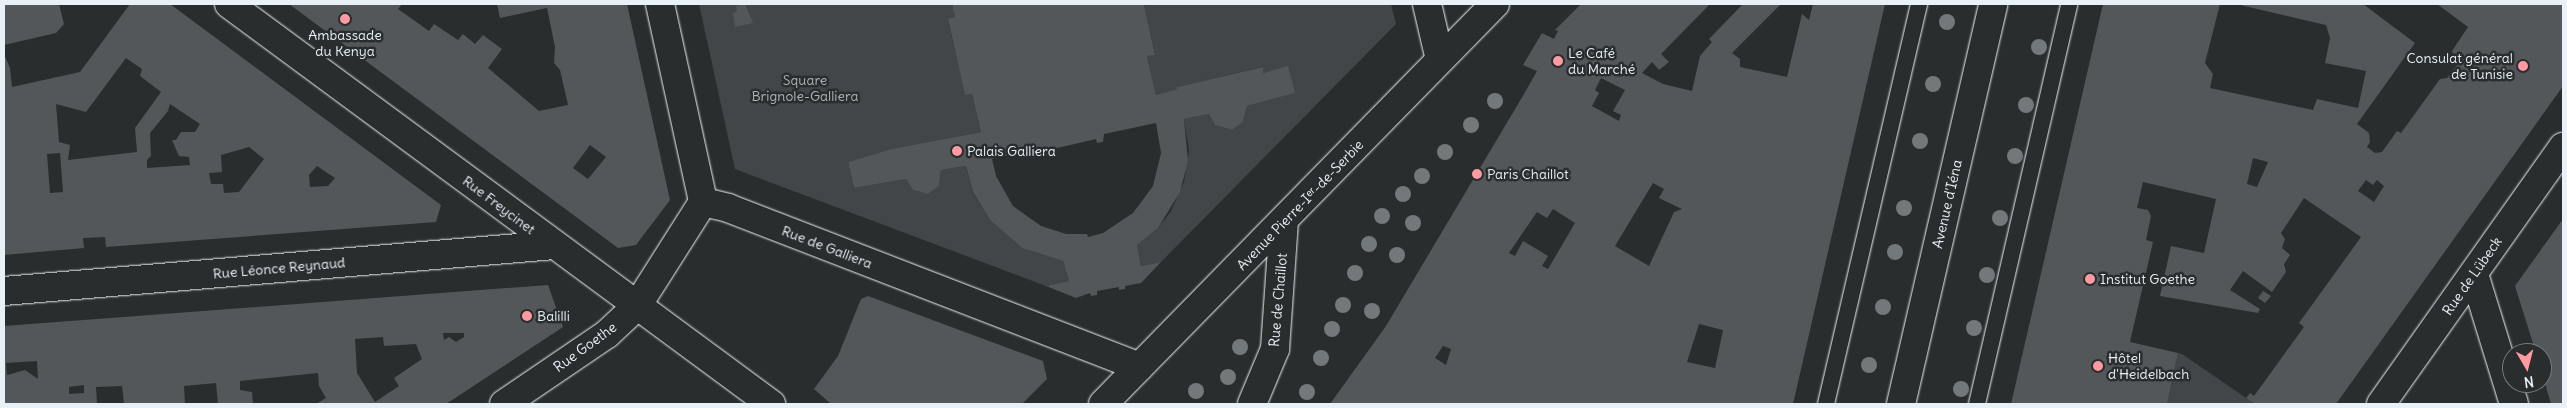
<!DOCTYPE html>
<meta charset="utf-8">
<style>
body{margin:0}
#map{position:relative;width:2567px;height:408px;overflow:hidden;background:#2a2d2e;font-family:Delius,sans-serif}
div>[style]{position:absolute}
.green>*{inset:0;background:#424648}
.building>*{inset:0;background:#535759}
.roads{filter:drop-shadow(0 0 1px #e8f1f8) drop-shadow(0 0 1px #e8f1f8)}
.lane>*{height:16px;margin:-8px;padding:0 8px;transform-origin:8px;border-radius:8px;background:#2a2d2e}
.street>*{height:28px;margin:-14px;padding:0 14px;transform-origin:14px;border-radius:14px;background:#2a2d2e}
.primary>*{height:28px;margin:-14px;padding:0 14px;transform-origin:14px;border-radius:14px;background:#2a2d2e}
.trees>*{width:16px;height:16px;margin:-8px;border-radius:50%;background:#73787b}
.dots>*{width:14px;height:14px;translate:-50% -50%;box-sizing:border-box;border:2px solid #2a2d2e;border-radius:50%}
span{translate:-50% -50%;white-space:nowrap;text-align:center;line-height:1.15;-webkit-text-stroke:5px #2a2d2e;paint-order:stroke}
.poi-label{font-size:14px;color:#e8f1f8}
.left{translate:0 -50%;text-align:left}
.right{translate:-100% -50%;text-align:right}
.park-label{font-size:14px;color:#aeb5ba}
.street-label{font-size:14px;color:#e8f1f8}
.frame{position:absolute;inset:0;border:5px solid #e8f1f8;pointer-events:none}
.north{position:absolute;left:2502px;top:343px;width:50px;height:50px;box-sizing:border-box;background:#2a2d2e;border:1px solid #767b7f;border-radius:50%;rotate:172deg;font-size:14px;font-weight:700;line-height:20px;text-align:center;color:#e8f1f8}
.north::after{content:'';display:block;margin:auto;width:18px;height:22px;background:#ff9aa2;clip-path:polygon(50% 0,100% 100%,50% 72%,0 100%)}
</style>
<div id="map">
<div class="green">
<div style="clip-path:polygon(699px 4px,952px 4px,955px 17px,948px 20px,965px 94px,972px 94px,981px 132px,891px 149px,848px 162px,854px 188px,906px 179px,913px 190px,928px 194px,939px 186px,941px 170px,966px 166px,973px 193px,990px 220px,1022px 248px,1063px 261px,1069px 281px,1046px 286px,735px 169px)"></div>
<div style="clip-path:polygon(1144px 4px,1391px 4px,1396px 24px,1161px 262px,1141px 266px,1137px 245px,1158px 228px,1171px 211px,1184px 182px,1189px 150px,1184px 119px,1209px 114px,1215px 125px,1232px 130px,1243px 122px,1247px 106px,1294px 93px,1288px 67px,1263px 73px,1262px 67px,1177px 87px,1177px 89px,1156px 95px,1147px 56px,1155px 54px)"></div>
<div style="clip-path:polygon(2178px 353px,2182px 354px,2255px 404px,2167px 404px)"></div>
</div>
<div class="building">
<div style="clip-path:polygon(4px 4px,59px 4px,64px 24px,56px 33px,4px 45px)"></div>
<div style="clip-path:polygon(evenodd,130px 4px,170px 4px,441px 205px,436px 222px,106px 247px,105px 237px,83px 238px,84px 248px,4px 255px,4px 54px,10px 68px,12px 87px,80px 72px,130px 4px,126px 58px,142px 69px,140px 76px,161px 92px,135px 128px,137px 152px,68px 160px,70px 145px,59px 142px,56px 104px,86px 112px,126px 58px,130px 4px,170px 104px,200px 124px,195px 132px,181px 132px,176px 140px,172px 140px,179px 156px,189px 157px,190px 165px,147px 168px,147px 160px,151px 156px,150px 133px,168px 111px,170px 104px,130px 4px,249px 147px,264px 159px,239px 192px,224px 193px,223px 184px,211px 184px,209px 173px,222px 172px,221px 155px,249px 147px,130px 4px,60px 153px,63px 192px,50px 193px,47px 154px,60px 153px,130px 4px,317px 166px,335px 178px,328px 186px,310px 187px,309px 175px,317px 166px)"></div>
<div style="clip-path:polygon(evenodd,289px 4px,402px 4px,398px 9px,429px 31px,434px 24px,458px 40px,463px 34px,475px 44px,483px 35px,502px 49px,488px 68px,539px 111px,568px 105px,560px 70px,554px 63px,555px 47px,547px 8px,500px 18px,497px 4px,627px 4px,670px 200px,636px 245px,618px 248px,289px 4px,590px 145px,606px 157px,588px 179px,573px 168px,590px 145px)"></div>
<div style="clip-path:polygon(745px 4px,753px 23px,735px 27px,733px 13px,737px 12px,736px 6px)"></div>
<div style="clip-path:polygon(evenodd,952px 4px,1144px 4px,1155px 55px,1147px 56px,1156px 95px,1177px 89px,1177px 87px,1263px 67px,1263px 73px,1288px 66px,1295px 93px,1247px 106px,1243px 122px,1232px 130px,1215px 125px,1209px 114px,1184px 119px,1188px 161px,1180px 192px,1158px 228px,1137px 245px,1141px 266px,1161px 262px,1141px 283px,1125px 286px,1125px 289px,1119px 290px,1119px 287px,1097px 291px,1097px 295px,1091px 296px,1090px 293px,1076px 298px,1046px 286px,1069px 281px,1063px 261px,1022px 248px,990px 220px,973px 192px,966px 166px,941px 170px,939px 186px,928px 194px,913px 190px,906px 179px,854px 188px,848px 162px,891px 149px,981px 132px,972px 94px,965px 95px,948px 19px,955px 17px,952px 4px,1156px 123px,1161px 153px,1153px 186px,1133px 213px,1103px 233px,1088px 237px,1087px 234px,1066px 234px,1041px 226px,1013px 206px,996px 176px,992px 159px,1044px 147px,1048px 154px,1054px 153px,1053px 149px,1096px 139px,1097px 143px,1103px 142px,1104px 134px,1156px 123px)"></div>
<div style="clip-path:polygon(evenodd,1581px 4px,1710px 4px,1661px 54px,1669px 62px,1659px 70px,1652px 62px,1642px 73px,1663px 84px,1692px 91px,1700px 56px,1712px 42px,1709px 39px,1743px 4px,1781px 4px,1732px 53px,1740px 59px,1740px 67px,1787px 77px,1802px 14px,1809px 20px,1813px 4px,1885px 4px,1793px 404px,1330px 404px,1386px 326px,1524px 94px,1537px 71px,1523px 65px,1542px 33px,1554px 39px,1558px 31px,1555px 30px,1581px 4px,1601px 78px,1625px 90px,1613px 111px,1621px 115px,1619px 121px,1592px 106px,1599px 93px,1595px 90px,1601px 78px,1581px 4px,1653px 183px,1664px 189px,1659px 198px,1682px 209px,1674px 212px,1649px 266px,1615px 246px,1653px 183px,1581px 4px,1553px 209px,1575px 223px,1548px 269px,1542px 266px,1548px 256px,1523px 241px,1515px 256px,1509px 253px,1537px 212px,1547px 218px,1553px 209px,1581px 4px,1699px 324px,1723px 330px,1715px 368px,1687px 362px,1699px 324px,1581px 4px,1443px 346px,1451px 349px,1446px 365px,1435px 358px,1443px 346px)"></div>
<div style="clip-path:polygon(evenodd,2103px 4px,2220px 4px,2205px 63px,2213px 74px,2210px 88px,2313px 110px,2317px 99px,2358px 108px,2366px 71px,2325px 63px,2330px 38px,2326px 25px,2236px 4px,2363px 4px,2415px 43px,2357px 124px,2369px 133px,2370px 142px,2367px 147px,2375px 153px,2382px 152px,2397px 131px,2401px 133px,2440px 79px,2447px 78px,2457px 65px,2452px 51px,2468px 27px,2437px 4px,2563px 4px,2563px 86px,2336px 404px,2255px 404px,2246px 398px,2250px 393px,2254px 396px,2304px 327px,2299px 323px,2361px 237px,2304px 198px,2281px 233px,2285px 239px,2282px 248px,2290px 255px,2284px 264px,2286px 272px,2272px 292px,2243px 271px,2230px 290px,2260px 309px,2258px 313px,2160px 296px,2171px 246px,2204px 253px,2216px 199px,2143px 182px,2137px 208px,2148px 210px,2151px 216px,2146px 240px,2153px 242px,2130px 342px,2178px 353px,2167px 404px,2011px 404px,2103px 4px,2253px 158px,2268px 162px,2257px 187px,2247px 184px,2253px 158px,2103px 4px,2366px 180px,2373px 185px,2377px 180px,2384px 186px,2374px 202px,2358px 191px,2366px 180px)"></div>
<div style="clip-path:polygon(2563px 219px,2563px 404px,2551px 404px,2542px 373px,2542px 353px,2536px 353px,2515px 286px)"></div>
<div style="clip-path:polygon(evenodd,548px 285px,563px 327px,446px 404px,316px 404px,326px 398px,319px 386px,318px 373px,240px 381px,240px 390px,252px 392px,253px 404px,218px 404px,216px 383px,184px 386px,185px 404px,124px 404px,122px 386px,96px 387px,97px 404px,4px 404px,4px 326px,548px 285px,443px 333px,464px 333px,464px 337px,456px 342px,449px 337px,444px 340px,443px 333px,548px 285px,383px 337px,384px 346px,416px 344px,422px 359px,394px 378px,399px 386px,375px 402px,357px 373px,355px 339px,383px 337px,548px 285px,37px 361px,38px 379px,25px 370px,7px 375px,6px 363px,37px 361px,548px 285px,84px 385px,84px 393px,69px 394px,69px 387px,84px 385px)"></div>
<div style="clip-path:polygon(2263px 291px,2271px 296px,2265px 303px,2258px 298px)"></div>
<div style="clip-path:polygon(868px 296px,1043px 361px,1047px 379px,1022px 404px,831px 404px,814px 389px,838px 356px,861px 299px)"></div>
</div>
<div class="roads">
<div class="lane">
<div style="left:1826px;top:404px;width:411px;rotate:-76.9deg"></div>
<div style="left:1977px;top:404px;width:410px;rotate:-77deg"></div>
</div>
<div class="street">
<div style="left:229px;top:4px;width:674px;rotate:36.43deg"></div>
<div style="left:660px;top:4px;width:203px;rotate:77.7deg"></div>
<div style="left:703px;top:202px;width:26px;rotate:13deg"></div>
<div style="left:728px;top:208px;width:441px;rotate:21.1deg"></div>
<div style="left:1427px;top:4px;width:57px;rotate:76.9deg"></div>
<div style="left:2474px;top:274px;width:136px;rotate:72.9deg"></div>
<div style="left:4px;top:291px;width:552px;rotate:-4.78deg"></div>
<div style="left:504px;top:404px;width:125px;rotate:-34.2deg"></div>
<div style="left:607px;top:334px;width:41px;rotate:-43deg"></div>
<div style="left:637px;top:306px;width:123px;rotate:-57.6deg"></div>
<div style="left:1103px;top:404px;width:560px;rotate:-45.58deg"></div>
<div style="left:1252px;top:404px;width:60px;rotate:-67.3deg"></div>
<div style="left:1275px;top:349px;width:128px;rotate:-86deg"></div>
<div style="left:2381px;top:404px;width:315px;rotate:-54.7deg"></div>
</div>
<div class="primary">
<div style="left:1901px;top:404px;width:410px;rotate:-77deg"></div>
</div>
</div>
<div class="trees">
<div style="left:1947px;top:22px"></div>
<div style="left:2039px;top:47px"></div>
<div style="left:1933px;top:84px"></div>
<div style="left:1495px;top:101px"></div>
<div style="left:2026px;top:105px"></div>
<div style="left:1471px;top:125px"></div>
<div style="left:1920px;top:141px"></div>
<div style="left:1445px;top:152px"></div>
<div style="left:2015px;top:156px"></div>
<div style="left:1422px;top:176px"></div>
<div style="left:1403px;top:194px"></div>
<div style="left:1904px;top:208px"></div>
<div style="left:1382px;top:216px"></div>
<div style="left:2000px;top:218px"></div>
<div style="left:1413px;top:223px"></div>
<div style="left:1369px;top:244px"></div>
<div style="left:1895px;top:252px"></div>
<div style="left:1397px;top:255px"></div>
<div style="left:1355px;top:273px"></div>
<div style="left:1987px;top:275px"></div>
<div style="left:1343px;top:305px"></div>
<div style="left:1883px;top:307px"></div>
<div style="left:1372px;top:311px"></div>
<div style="left:1974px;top:328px"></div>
<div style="left:1332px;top:329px"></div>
<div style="left:1240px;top:347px"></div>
<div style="left:1321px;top:358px"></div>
<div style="left:1869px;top:365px"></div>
<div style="left:1228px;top:377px"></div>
<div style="left:1961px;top:389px"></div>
<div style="left:1196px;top:391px"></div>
<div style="left:1307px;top:392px"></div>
</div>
<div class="dots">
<div style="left:345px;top:19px;background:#ff9aa2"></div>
<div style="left:1558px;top:61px;background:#ff9aa2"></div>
<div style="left:2523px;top:66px;background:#ff9aa2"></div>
<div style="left:957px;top:151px;background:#ff9aa2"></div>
<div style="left:1477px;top:174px;background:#ff9aa2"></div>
<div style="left:2090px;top:279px;background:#ff9aa2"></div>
<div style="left:527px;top:316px;background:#ff9aa2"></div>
<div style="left:2098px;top:366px;background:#ff9aa2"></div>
</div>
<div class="poi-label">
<span style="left:345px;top:43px">Ambassade<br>du Kenya</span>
<span class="left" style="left:1568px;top:61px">Le Café<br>du Marché</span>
<span class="right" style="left:2513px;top:66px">Consulat général<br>de Tunisie</span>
<span class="left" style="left:967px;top:151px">Palais Galliera</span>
<span class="left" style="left:1487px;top:174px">Paris Chaillot</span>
<span class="left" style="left:2100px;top:279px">Institut Goethe</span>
<span class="left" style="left:537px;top:316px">Balilli</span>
<span class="left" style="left:2108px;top:366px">Hôtel<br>d'Heidelbach</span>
</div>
<div class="park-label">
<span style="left:805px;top:88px">Square<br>Brignole-Galliera</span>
</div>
<div class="street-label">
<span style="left:1947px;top:204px;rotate:-77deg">Avenue d'Iéna</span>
<span style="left:499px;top:205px;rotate:37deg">Rue Freycinet</span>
<span style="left:1300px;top:205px;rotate:-46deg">Avenue Pierre-Iᵉʳ-de-Serbie</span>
<span style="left:827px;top:247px;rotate:21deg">Rue de Galliera</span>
<span style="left:279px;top:268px;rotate:-5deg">Rue Léonce Reynaud</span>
<span style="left:2472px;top:276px;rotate:-55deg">Rue de Lübeck</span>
<span style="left:1278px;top:300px;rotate:-85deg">Rue de Chaillot</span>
<span style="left:585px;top:347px;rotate:-36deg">Rue Goethe</span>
</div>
<div class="frame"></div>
<div class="north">N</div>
</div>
